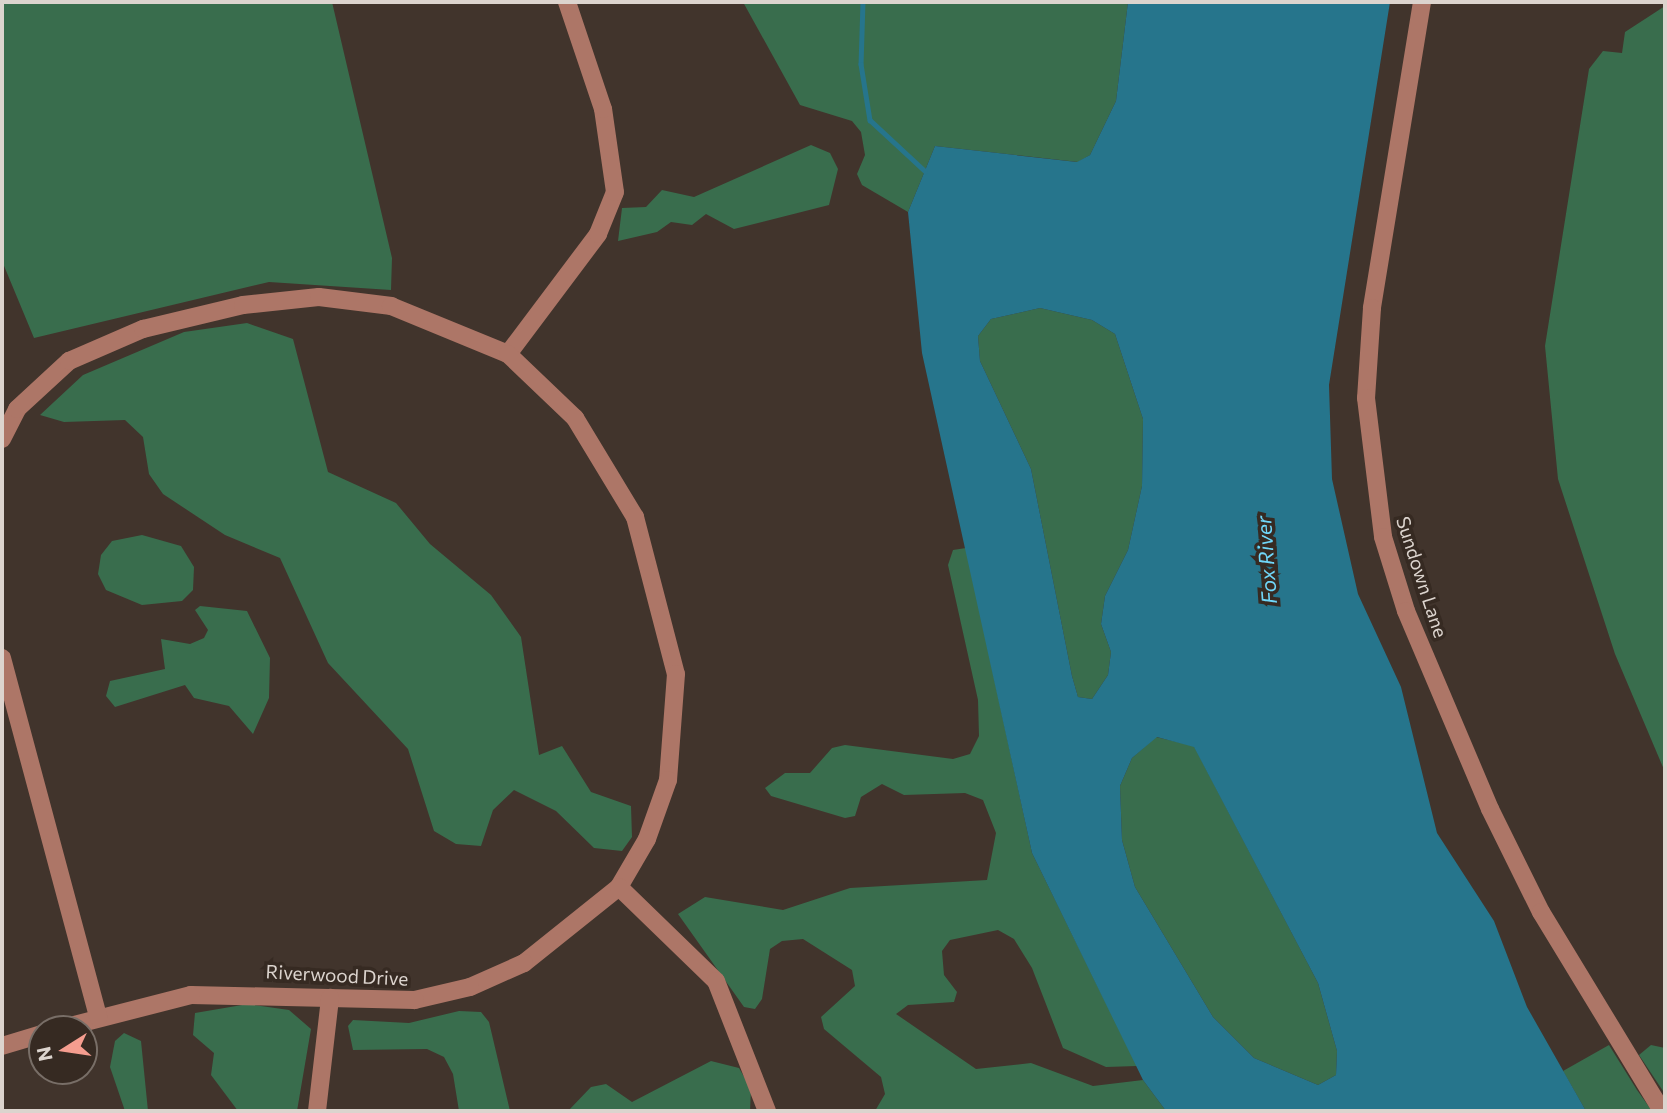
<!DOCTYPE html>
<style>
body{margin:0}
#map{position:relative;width:1667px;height:1113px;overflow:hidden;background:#41342c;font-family:Commissioner,sans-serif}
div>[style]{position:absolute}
.green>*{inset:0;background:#396d4d}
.water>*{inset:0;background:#26758c}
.stream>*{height:4.5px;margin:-2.25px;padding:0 2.25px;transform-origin:2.25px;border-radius:2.25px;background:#26758c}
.minor>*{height:18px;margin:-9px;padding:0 9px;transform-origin:9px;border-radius:9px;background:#ad7667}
span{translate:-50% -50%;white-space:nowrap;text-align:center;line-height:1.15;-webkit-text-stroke:7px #362a22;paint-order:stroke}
.street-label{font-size:19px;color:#dcd4ce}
.water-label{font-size:21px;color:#70d7f9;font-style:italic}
.frame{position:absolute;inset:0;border:4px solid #dcd4ce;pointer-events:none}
.north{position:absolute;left:28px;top:1015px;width:70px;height:70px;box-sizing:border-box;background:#362a22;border:2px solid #786e67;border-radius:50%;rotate:258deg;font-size:19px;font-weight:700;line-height:28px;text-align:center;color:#dcd4ce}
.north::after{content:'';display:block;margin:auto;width:24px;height:32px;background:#f59d8f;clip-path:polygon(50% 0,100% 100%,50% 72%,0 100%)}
</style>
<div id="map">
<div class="green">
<div style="clip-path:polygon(2px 2px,332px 2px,392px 258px,391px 290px,269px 282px,34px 338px,2px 261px)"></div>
<div style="clip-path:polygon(743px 2px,1128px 2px,1116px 101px,1090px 155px,1078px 162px,935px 146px,908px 212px,862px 185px,857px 174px,865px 155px,861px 132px,852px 121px,800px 105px)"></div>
<div style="clip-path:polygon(1665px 6px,1665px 772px,1615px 654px,1558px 479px,1545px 346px,1589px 69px,1603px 51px,1622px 53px,1625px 32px)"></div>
<div style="clip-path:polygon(811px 145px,830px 153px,838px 169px,829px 205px,734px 229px,706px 214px,692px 225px,671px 222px,657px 232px,618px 241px,622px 208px,646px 207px,662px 190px,694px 197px)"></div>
<div style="clip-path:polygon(1040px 308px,1092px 320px,1115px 334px,1143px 419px,1142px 486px,1128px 550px,1105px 596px,1101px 624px,1111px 652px,1108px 675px,1092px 699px,1078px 697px,1072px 676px,1031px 469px,980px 361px,978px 336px,991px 319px)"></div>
<div style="clip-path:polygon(247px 323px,293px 339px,328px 472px,396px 503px,430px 544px,491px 595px,521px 637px,539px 755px,562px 746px,591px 792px,631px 806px,632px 837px,622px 851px,594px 848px,556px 811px,514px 790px,493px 810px,481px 846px,456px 844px,434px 831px,408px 749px,328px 663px,280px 558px,225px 535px,163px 494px,149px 474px,143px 437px,125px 420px,64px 422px,40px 415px,83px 375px,184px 332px)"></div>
<div style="clip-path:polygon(142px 535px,181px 546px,194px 567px,193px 590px,182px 601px,142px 605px,106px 590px,98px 574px,101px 555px,112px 541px)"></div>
<div style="clip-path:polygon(966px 548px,1032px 853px,1137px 1066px,1106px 1067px,1063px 1048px,1032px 968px,1014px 939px,998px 930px,950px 940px,942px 951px,944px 975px,957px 992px,954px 1002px,908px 1005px,896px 1014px,976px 1069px,1031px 1063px,1093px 1086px,1143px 1080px,1166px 1111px,875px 1111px,885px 1094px,881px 1077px,824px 1029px,821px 1017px,855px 986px,852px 970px,803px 939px,782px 941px,770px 949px,762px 999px,755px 1009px,744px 1007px,678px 914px,705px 897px,783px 910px,850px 888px,987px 880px,996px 833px,983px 800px,965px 793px,904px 795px,882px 784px,861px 797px,855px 816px,845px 818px,771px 796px,765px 788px,785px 773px,810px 773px,832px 748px,845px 745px,953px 759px,970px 754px,979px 736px,978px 700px,948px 565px,953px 550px)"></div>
<div style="clip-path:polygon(200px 606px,247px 611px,270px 658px,269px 698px,253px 734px,229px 706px,194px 698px,185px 685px,115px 707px,106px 696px,110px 681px,165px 669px,161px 639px,190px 644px,204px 638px,208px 630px,195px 610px)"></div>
<div style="clip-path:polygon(1156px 737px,1194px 746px,1318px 983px,1337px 1051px,1336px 1075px,1318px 1085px,1254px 1058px,1213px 1017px,1135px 887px,1122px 840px,1120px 786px,1132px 758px)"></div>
<div style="clip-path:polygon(248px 1004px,289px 1010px,311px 1029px,297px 1111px,238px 1111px,211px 1075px,214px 1053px,193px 1035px,195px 1013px)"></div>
<div style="clip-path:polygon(459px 1011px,481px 1012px,489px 1022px,510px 1111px,459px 1111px,453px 1074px,444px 1057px,427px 1049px,353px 1050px,348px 1026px,353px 1020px,409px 1023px)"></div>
<div style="clip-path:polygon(124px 1033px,141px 1041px,148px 1111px,125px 1111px,110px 1067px,115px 1041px)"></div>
<div style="clip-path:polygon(1609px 1045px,1637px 1090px,1652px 1111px,1586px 1111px,1563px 1071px)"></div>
<div style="clip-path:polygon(1651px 1045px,1665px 1048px,1665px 1094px,1639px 1055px)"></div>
<div style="clip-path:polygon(711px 1061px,739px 1068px,751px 1089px,750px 1111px,568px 1111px,591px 1087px,606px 1084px,632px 1102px)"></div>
</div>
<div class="water">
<div style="clip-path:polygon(evenodd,1128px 2px,1390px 2px,1329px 385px,1332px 479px,1358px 594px,1401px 687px,1437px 833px,1494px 921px,1527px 1007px,1586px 1111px,1166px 1111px,1143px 1080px,1032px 853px,922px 353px,908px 212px,935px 146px,1077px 162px,1090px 155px,1116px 101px,1128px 2px,1040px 308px,1092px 320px,1115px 334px,1143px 419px,1142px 486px,1128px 550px,1105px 596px,1101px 624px,1111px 652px,1108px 675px,1092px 699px,1078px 697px,1072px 676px,1031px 469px,980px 361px,978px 336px,991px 319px,1040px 308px,1128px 2px,1157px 737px,1194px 747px,1318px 983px,1337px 1051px,1336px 1075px,1318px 1085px,1254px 1058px,1213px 1017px,1135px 887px,1122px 840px,1120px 786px,1132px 758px,1157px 737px)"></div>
</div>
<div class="stream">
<div style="left:863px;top:2px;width:62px;rotate:91.8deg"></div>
<div style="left:861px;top:64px;width:57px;rotate:80.9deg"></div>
<div style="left:870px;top:120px;width:75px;rotate:42.8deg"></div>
</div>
<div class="minor">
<div style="left:1422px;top:2px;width:310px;rotate:99.3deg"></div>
<div style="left:1372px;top:308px;width:90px;rotate:93.8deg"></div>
<div style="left:1366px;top:398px;width:140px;rotate:83deg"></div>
<div style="left:1383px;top:537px;width:77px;rotate:72.7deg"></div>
<div style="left:1406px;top:611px;width:215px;rotate:67deg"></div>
<div style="left:1490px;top:809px;width:115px;rotate:63.7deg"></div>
<div style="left:1541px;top:912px;width:233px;rotate:58.7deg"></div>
<div style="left:508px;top:354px;width:150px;rotate:-53.1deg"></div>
<div style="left:598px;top:234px;width:45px;rotate:-68deg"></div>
<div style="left:615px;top:192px;width:84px;rotate:-98.2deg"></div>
<div style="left:603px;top:109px;width:113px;rotate:-108.6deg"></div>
<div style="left:2px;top:439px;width:34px;rotate:-63deg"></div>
<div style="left:17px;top:409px;width:71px;rotate:-42.7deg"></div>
<div style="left:69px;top:361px;width:81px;rotate:-23.4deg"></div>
<div style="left:143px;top:329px;width:103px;rotate:-13.5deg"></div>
<div style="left:243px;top:305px;width:76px;rotate:-6deg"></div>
<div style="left:319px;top:297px;width:73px;rotate:7.1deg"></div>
<div style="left:391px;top:306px;width:126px;rotate:22.3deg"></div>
<div style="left:508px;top:354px;width:93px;rotate:43.7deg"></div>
<div style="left:575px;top:418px;width:116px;rotate:58.8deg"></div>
<div style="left:635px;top:517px;width:162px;rotate:75.4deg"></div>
<div style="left:676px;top:674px;width:106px;rotate:94.3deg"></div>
<div style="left:668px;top:780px;width:63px;rotate:109.6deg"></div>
<div style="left:647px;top:839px;width:56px;rotate:120.3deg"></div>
<div style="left:619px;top:887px;width:122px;rotate:141.3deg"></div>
<div style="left:524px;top:963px;width:59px;rotate:156deg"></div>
<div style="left:470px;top:987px;width:57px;rotate:166.7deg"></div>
<div style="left:415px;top:1000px;width:224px;rotate:-178.7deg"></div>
<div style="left:191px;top:995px;width:136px;rotate:165.6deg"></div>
<div style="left:2px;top:658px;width:372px;rotate:75deg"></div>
<div style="left:619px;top:887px;width:135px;rotate:44.1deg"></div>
<div style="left:716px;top:981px;width:140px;rotate:68.6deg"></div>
<div style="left:2px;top:1046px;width:42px;rotate:-16.7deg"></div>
<div style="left:317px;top:1111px;width:114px;rotate:-83.4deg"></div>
</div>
<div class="street-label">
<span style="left:1422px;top:577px;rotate:72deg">Sundown Lane</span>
<span style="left:337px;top:975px;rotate:3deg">Riverwood Drive</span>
</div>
<div class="water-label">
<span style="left:1266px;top:560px;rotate:-94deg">Fox River</span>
</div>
<div class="frame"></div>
<div class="north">N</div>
</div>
